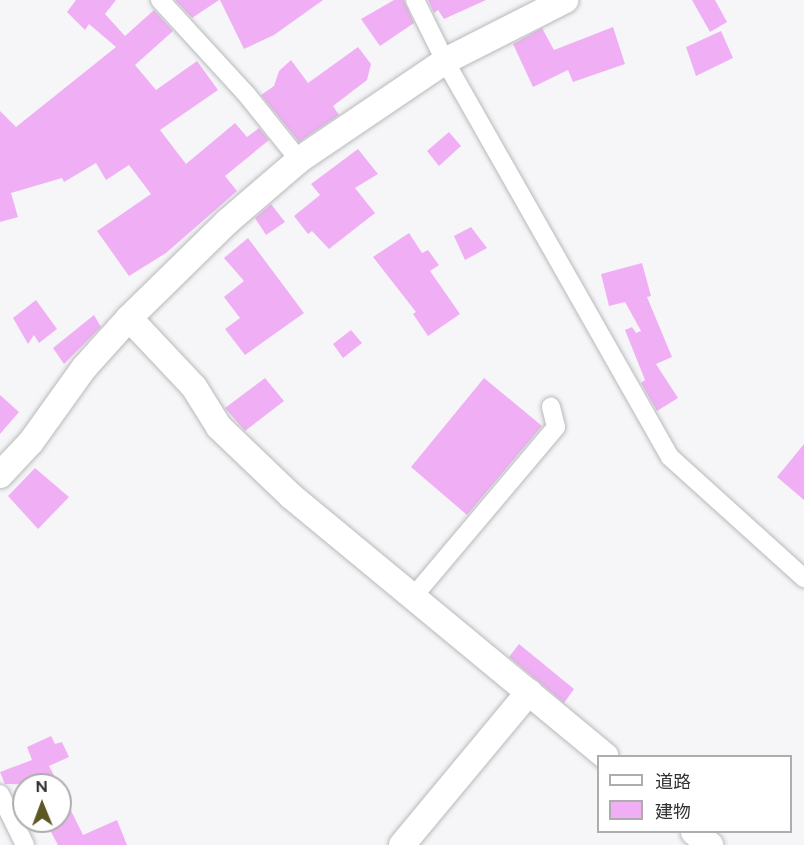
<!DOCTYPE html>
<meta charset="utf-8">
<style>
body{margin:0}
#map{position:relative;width:804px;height:845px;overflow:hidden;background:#f6f6f9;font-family:Figtree,"Noto Sans JP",sans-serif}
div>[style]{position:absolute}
.building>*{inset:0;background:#f0aff5}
.roads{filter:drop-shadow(0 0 2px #b8b9bb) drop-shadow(0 0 2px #b8b9bb)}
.street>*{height:18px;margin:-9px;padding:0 9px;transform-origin:9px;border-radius:9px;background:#fff}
.secondary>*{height:26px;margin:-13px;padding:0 13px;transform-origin:13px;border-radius:13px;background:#fff}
span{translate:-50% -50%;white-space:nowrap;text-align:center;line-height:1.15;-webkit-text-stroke:5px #fff;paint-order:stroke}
.legend{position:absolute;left:597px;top:755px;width:195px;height:78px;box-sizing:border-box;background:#fff;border:2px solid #adadad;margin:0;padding:8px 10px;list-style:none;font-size:18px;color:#313233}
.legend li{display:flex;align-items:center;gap:12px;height:30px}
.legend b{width:30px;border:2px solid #adadad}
.north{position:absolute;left:12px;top:773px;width:60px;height:60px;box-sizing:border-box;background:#fff;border:2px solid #adadad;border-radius:50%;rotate:359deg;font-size:16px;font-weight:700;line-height:24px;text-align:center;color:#313233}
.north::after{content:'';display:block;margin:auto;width:21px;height:27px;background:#5d5724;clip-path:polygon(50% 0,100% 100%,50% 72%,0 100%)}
</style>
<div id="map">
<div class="building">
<div style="clip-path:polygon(76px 0,116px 0,105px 14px,125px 36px,154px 10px,173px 31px,135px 65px,156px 90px,197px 61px,218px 90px,160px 130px,186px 164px,235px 123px,247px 137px,259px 128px,269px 140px,225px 176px,237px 191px,166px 253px,129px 276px,97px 231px,151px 194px,129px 165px,106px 180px,96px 163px,64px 182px,62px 178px,11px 193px,18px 217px,0 222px,0 111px,16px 127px,116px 47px,89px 24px,85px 30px,67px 12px)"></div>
<div style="clip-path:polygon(175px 0,219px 0,192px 18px)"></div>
<div style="clip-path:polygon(220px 0,323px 0,274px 35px,244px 49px)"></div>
<div style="clip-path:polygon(394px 0,404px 0,414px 23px,380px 46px,361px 19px)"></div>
<div style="clip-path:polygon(428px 0,486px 0,444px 19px,438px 10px,434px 13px)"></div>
<div style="clip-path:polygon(692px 0,715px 0,727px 22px,710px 32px)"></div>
<div style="clip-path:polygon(613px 27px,625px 64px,573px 82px,568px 70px,533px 87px,513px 44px,542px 28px,554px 50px)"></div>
<div style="clip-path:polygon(721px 31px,733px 58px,696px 76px,686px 47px)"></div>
<div style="clip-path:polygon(358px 47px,371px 64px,367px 80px,333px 106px,339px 115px,299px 142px,261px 95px,274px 86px,279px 71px,291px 60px,308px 83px)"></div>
<div style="clip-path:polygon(449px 132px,461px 146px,439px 166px,427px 151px)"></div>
<div style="clip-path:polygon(358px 149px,378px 174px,355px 188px,375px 213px,329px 249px,312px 231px,308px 234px,294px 216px,320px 195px,311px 184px)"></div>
<div style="clip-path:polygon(271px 204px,285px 222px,266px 235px,255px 218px)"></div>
<div style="clip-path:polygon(471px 227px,487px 248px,465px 260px,454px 236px)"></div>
<div style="clip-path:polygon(409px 233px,422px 253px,428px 250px,439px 265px,430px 271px,460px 314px,428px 336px,413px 314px,416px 312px,373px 257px)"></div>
<div style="clip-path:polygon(248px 238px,304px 313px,245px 355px,225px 329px,240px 318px,224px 297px,244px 281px,224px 258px)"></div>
<div style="clip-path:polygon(642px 263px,651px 296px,647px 297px,672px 357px,656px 364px,678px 398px,657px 411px,641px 383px,645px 380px,625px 330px,632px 327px,636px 333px,641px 331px,625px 302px,609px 306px,601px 274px)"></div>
<div style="clip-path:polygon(36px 300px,57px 329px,39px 343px,34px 335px,28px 344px,13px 318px)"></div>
<div style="clip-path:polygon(94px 315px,101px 327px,64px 364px,53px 348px)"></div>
<div style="clip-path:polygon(351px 330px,362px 343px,343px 358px,333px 344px)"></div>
<div style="clip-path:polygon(265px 378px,284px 401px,245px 431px,225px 408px)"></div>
<div style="clip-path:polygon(484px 378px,542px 426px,467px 515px,411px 467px)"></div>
<div style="clip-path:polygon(0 395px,19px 412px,0 434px)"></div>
<div style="clip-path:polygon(804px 444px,804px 500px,777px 477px)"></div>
<div style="clip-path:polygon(35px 468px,69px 497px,38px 529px,8px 496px)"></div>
<div style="clip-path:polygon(519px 644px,574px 689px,564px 703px,509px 657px)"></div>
<div style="clip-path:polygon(51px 736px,55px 744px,62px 742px,69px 757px,49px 766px,59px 785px,5px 784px,0 772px,32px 760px,27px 747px)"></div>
<div style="clip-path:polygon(60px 788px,83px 835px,117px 820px,127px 845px,58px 845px,45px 821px,60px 821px)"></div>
</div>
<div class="roads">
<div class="street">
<div style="left:160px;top:0;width:129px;rotate:47.5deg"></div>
<div style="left:247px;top:95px;width:83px;rotate:51.3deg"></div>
<div style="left:415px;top:0;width:68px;rotate:63.8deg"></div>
<div style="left:445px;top:61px;width:455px;rotate:60.4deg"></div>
<div style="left:670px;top:457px;width:181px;rotate:42.1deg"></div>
<div style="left:413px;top:597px;width:222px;rotate:-49.9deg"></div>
<div style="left:556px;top:427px;width:21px;rotate:-104deg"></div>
<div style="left:0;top:794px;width:57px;rotate:63.9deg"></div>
</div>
<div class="secondary">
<div style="left:129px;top:318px;width:95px;rotate:46.7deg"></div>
<div style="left:194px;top:387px;width:47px;rotate:58deg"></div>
<div style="left:219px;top:427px;width:100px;rotate:43.8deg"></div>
<div style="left:291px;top:496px;width:408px;rotate:39.6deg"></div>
<div style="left:0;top:475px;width:45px;rotate:-46.8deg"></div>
<div style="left:31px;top:442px;width:91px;rotate:-54.4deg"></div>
<div style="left:84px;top:368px;width:67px;rotate:-48deg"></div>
<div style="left:129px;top:318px;width:137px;rotate:-44.4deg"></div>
<div style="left:227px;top:222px;width:95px;rotate:-40.7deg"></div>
<div style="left:299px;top:160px;width:176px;rotate:-34.1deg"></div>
<div style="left:445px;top:61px;width:135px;rotate:-26.9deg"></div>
<div style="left:694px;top:832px;width:21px;rotate:39deg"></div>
<div style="left:402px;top:845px;width:199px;rotate:-50.3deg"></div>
</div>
</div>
<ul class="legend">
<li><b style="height:8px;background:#fff"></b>道路</li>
<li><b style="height:16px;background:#f0aff5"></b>建物</li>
</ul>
<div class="north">N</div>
</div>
